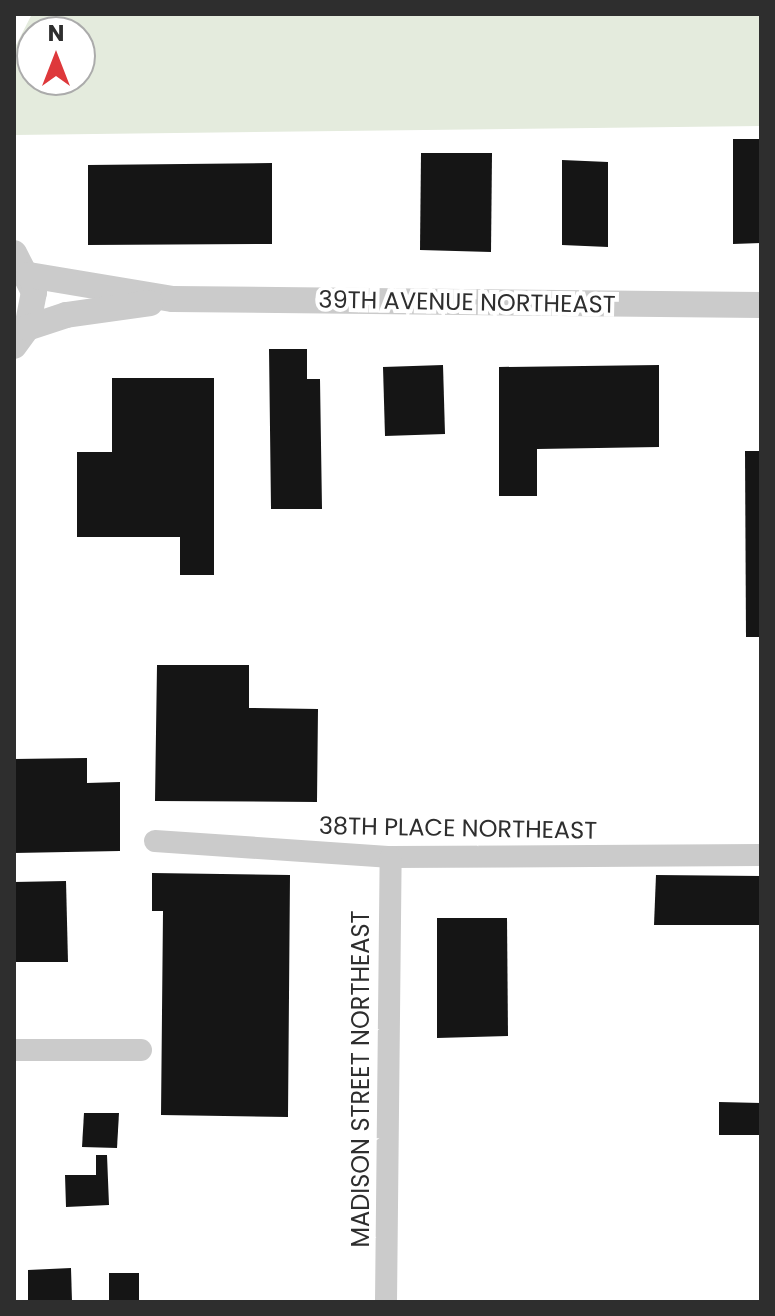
<!DOCTYPE html>
<style>
body{margin:0}
#map{position:relative;width:775px;height:1316px;overflow:hidden;background:#fff;font-family:Poppins,sans-serif}
div>[style]{position:absolute}
.green>*{inset:0;background:#e4ebdd}
.building>*{inset:0;background:#151515}
.minor>*{height:22px;margin:-11px;padding:0 11px;transform-origin:11px;border-radius:11px;background:#cbcbcb}
.tertiary>*{height:26px;margin:-13px;padding:0 13px;transform-origin:13px;border-radius:13px;background:#cbcbcb}
span{translate:-50% -50%;white-space:nowrap;text-align:center;line-height:1.15;-webkit-text-stroke:8px #fff;paint-order:stroke}
.street-label{font-size:24px;color:#2e2e2e}
.frame{position:absolute;inset:0;border:16px solid #2e2e2e;pointer-events:none}
.north{position:absolute;left:16px;top:16px;width:80px;height:80px;box-sizing:border-box;background:#fff;border:2px solid #ababab;border-radius:50%;rotate:0deg;font-size:22px;font-weight:700;line-height:32px;text-align:center;color:#2e2e2e}
.north::after{content:'';display:block;margin:auto;width:28px;height:36px;background:#de383b;clip-path:polygon(50% 0,100% 100%,50% 72%,0 100%)}
</style>
<div id="map">
<div class="green">
<div style="clip-path:polygon(evenodd,32px 14px,761px 14px,761px 126px,14px 135px,14px 49px,32px 14px,32px 32px,80px 32px,80px 80px,32px 80px,32px 32px)"></div>
</div>
<div class="building">
<div style="clip-path:polygon(733px 139px,761px 139px,761px 243px,733px 244px)"></div>
<div style="clip-path:polygon(421px 153px,492px 153px,491px 252px,420px 250px)"></div>
<div style="clip-path:polygon(562px 160px,608px 162px,608px 247px,562px 245px)"></div>
<div style="clip-path:polygon(272px 163px,272px 244px,88px 245px,88px 165px)"></div>
<div style="clip-path:polygon(269px 349px,307px 349px,307px 379px,320px 379px,322px 509px,271px 509px)"></div>
<div style="clip-path:polygon(443px 365px,445px 434px,385px 436px,383px 367px)"></div>
<div style="clip-path:polygon(659px 365px,659px 447px,537px 449px,537px 496px,499px 496px,499px 367px)"></div>
<div style="clip-path:polygon(112px 378px,214px 378px,214px 575px,180px 575px,180px 537px,77px 537px,77px 452px,112px 452px)"></div>
<div style="clip-path:polygon(745px 451px,761px 451px,761px 637px,746px 637px)"></div>
<div style="clip-path:polygon(157px 665px,249px 665px,249px 708px,318px 709px,317px 802px,155px 801px)"></div>
<div style="clip-path:polygon(87px 758px,87px 783px,120px 782px,120px 851px,14px 853px,14px 759px)"></div>
<div style="clip-path:polygon(152px 873px,290px 875px,288px 1117px,161px 1115px,163px 911px,152px 911px)"></div>
<div style="clip-path:polygon(656px 875px,761px 876px,761px 925px,654px 925px)"></div>
<div style="clip-path:polygon(66px 881px,68px 962px,14px 962px,14px 882px)"></div>
<div style="clip-path:polygon(437px 918px,507px 918px,508px 1036px,437px 1038px)"></div>
<div style="clip-path:polygon(719px 1102px,761px 1103px,761px 1135px,719px 1135px)"></div>
<div style="clip-path:polygon(84px 1113px,119px 1113px,117px 1148px,82px 1147px)"></div>
<div style="clip-path:polygon(96px 1155px,107px 1155px,109px 1205px,66px 1207px,65px 1175px,96px 1175px)"></div>
<div style="clip-path:polygon(71px 1268px,72px 1302px,28px 1302px,28px 1270px)"></div>
<div style="clip-path:polygon(109px 1273px,139px 1273px,139px 1302px,109px 1302px)"></div>
</div>
<div class="minor">
<div style="left:155px;top:841px;width:237px;rotate:3.9deg"></div>
<div style="left:391px;top:857px;width:370px;rotate:-0.3deg"></div>
<div style="left:14px;top:1050px;width:127px"></div>
<div style="left:386px;top:1302px;width:445px;rotate:-89.4deg"></div>
</div>
<div class="tertiary">
<div style="left:14px;top:253px;width:44px;rotate:62.9deg"></div>
<div style="left:34px;top:292px;width:37px;rotate:101deg"></div>
<div style="left:27px;top:328px;width:22px;rotate:126deg"></div>
<div style="left:29px;top:275px;width:146px;rotate:9.5deg"></div>
<div style="left:173px;top:299px;width:588px;rotate:0.58deg"></div>
<div style="left:27px;top:328px;width:41px;rotate:-18.4deg"></div>
<div style="left:66px;top:315px;width:85px;rotate:-8.1deg"></div>
</div>
<div class="street-label">
<span style="left:467px;top:302px;rotate:1deg">39TH AVENUE NORTHEAST</span>
<span style="left:458px;top:828px;rotate:1deg">38TH PLACE NORTHEAST</span>
<span style="left:361px;top:1079px;rotate:-90deg">MADISON STREET NORTHEAST</span>
</div>
<div class="frame"></div>
<div class="north">N</div>
</div>
